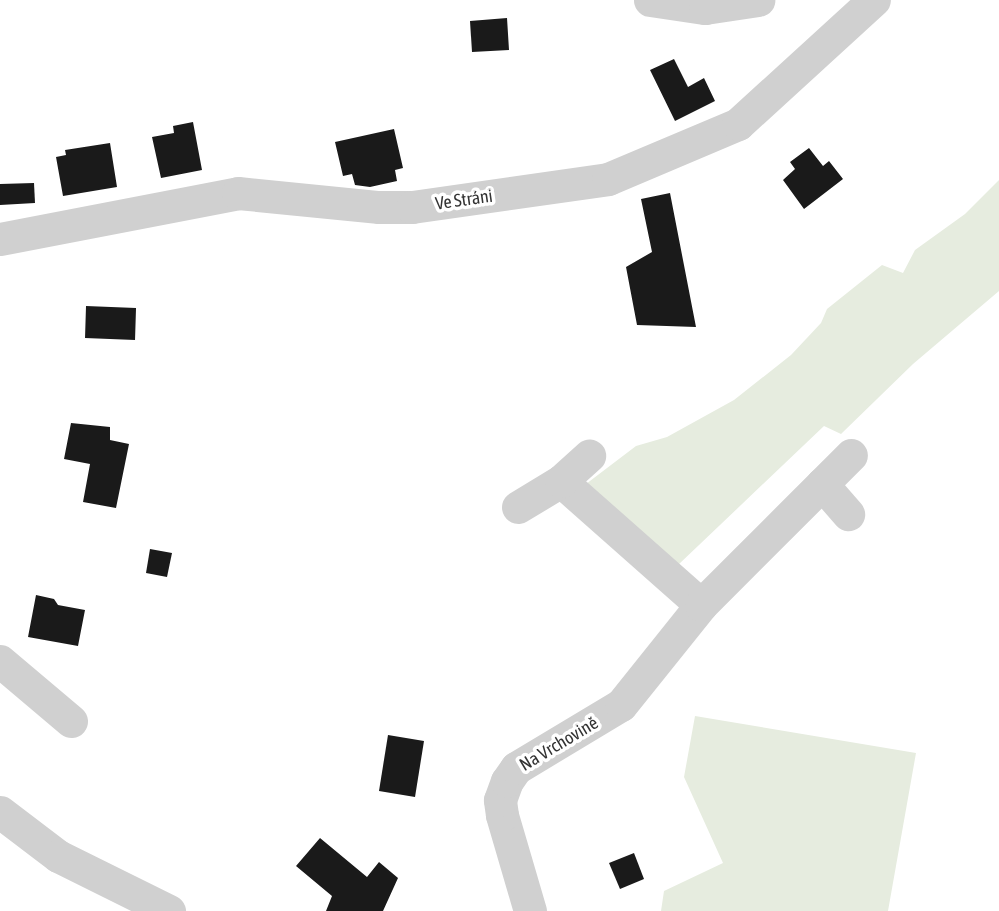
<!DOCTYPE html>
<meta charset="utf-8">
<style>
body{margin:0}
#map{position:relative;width:999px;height:911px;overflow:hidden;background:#fff;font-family:"Asap Condensed",sans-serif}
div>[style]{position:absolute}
.green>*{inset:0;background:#e6ecdf}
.building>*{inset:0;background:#1a1a1a}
.street>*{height:33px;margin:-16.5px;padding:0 16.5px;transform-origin:16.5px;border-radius:16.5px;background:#d0d0d0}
span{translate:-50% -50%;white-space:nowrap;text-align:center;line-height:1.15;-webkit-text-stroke:7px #fff;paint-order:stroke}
.street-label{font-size:18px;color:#333}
</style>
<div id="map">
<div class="green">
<div style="clip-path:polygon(999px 180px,999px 291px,913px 364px,841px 434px,824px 426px,678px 565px,586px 484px,636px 446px,667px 437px,734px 400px,791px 355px,821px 323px,827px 309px,882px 265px,903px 273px,915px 250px,965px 214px)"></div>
<div style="clip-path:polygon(695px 716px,916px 753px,888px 911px,661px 911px,664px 891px,723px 863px,684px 777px)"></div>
</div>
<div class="building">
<div style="clip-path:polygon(507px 18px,509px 50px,472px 52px,470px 21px)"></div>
<div style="clip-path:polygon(674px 59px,688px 87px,704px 78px,715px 101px,675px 121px,650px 70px)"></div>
<div style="clip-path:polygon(193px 122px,202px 170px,161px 178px,152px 137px,174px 133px,173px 126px)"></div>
<div style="clip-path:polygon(394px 129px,403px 168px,395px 170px,397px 181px,370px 187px,355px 185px,352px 174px,343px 176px,335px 142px)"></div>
<div style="clip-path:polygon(110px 143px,117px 187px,63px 196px,56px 157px,66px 155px,65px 150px)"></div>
<div style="clip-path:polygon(809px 148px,823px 166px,829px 161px,843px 179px,804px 209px,783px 180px,795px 169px,790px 162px)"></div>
<div style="clip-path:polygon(34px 183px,35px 203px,0 205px,0 184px)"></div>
<div style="clip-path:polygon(670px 193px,696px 327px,637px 325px,626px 267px,652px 252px,641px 199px)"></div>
<div style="clip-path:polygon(86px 306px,136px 308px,135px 340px,85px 338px)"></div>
<div style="clip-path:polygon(71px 423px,110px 427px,110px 440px,129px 444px,116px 508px,83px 502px,90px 464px,64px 459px)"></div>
<div style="clip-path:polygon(150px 549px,172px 553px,167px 577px,146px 573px)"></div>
<div style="clip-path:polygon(36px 595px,54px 599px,58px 605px,85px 610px,78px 646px,28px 637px)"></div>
<div style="clip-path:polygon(388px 735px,424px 741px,415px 797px,379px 791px)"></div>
<div style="clip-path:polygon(320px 838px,367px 877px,379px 862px,398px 878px,383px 911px,326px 911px,332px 896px,296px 866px)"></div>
<div style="clip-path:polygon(634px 853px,644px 879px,620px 889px,609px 863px)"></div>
</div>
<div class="street">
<div style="left:650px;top:0;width:56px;rotate:8.3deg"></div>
<div style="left:705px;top:8px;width:54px;rotate:-8.6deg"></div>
<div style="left:0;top:239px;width:242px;rotate:-10.9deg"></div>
<div style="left:238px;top:193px;width:142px;rotate:5.7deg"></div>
<div style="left:379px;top:207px;width:33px"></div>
<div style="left:412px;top:207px;width:198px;rotate:-8.1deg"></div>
<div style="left:608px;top:179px;width:141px;rotate:-22.9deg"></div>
<div style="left:738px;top:124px;width:184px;rotate:-42.4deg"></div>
<div style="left:561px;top:481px;width:187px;rotate:41.5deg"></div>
<div style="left:822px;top:484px;width:40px;rotate:49deg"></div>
<div style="left:518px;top:507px;width:50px;rotate:-31.2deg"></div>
<div style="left:561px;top:481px;width:38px;rotate:-42deg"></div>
<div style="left:0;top:661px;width:93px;rotate:40.2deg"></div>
<div style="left:0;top:812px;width:73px;rotate:37.2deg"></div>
<div style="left:58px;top:856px;width:124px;rotate:26.4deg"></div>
<div style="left:530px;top:911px;width:100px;rotate:-106.3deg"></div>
<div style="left:502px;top:815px;width:15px;rotate:-98deg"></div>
<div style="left:500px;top:800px;width:20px;rotate:-70deg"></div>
<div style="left:507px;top:781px;width:16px;rotate:-55deg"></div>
<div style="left:516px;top:768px;width:122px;rotate:-31deg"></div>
<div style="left:621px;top:705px;width:128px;rotate:-51.3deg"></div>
<div style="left:701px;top:605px;width:212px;rotate:-45deg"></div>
</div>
<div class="street-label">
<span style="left:464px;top:200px;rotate:-8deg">Ve Stráni</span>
<span style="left:559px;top:744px;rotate:-31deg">Na Vrchovině</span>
</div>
</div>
